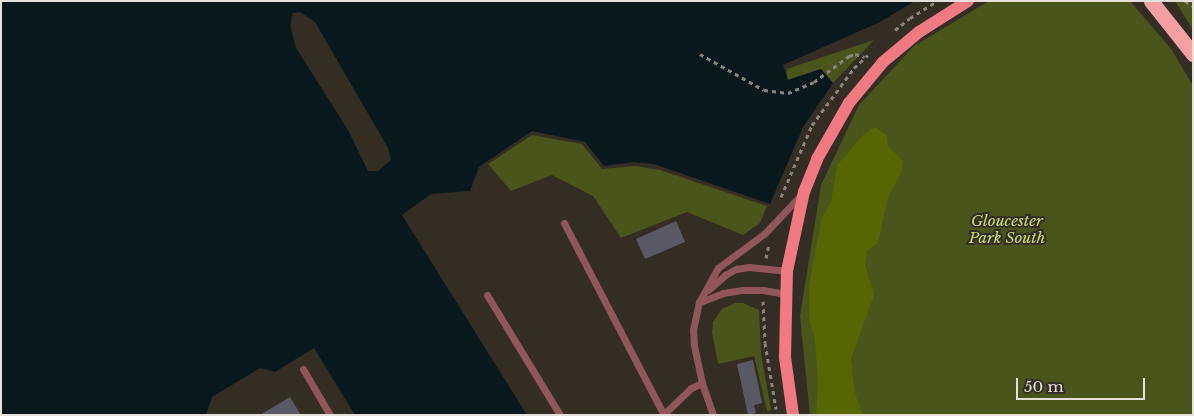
<!DOCTYPE html>
<style>
body{margin:0}
#map{position:relative;width:1194px;height:416px;overflow:hidden;background:#342d23;font-family:"Libre Baskerville",serif}
div>[style]{position:absolute}
.green>*{inset:0;background:#4a551c}
.forest>*{inset:0;background:#576603}
.water>*{inset:0;background:#09181c}
.pier>*{inset:0;background:#342d23}
.building>*{inset:0;background:#595965}
.path>*{height:3px;margin-top:-1.5px;transform-origin:0;background:repeating-linear-gradient(90deg,#8a847c 0 4px,transparent 0 8px)}
.service>*{height:7px;margin:-3.5px;padding:0 3.5px;transform-origin:3.5px;border-radius:3.5px;background:#905659}
.primary>*{height:12px;margin:-6px;padding:0 6px;transform-origin:6px;border-radius:6px;background:#f07982}
.motorway>*{height:15px;margin:-7.5px;padding:0 7.5px;transform-origin:7.5px;border-radius:7.5px;background:#f59fa2}
span{translate:-50% -50%;white-space:nowrap;text-align:center;line-height:1.15;-webkit-text-stroke:4px #342d23;paint-order:stroke}
.park-label{font-size:15px;color:#c8e06e;font-style:italic}
.frame{position:absolute;inset:0;border:2px solid #e5e0da;pointer-events:none}
.scale{position:absolute;left:1016px;top:378px;width:129px;height:22px;box-sizing:border-box;border:2px solid #e5e0da;border-top:0;padding-left:6px;font-size:15px;line-height:18px;white-space:nowrap;color:#e5e0da;-webkit-text-stroke:4px #342d23;paint-order:stroke}
</style>
<div id="map">
<div class="green">
<div style="clip-path:polygon(989px 1px,1130px 1px,1172px 50px,1193px 86px,1193px 415px,810px 415px,800px 316px,821px 185px,859px 105px,914px 46px)"></div>
<div style="clip-path:polygon(1175px 1px,1193px 1px,1193px 30px)"></div>
<div style="clip-path:polygon(874px 40px,833px 83px,821px 69px,787px 80px,787px 69px)"></div>
<div style="clip-path:polygon(532px 135px,582px 144px,602px 169px,635px 166px,660px 170px,767px 206px,760px 223px,743px 235px,687px 212px,621px 238px,593px 196px,552px 175px,511px 191px,488px 164px)"></div>
<div style="clip-path:polygon(735px 303px,743px 303px,759px 310px,761px 354px,772px 415px,771px 410px,767px 411px,754px 356px,718px 364px,712px 333px,713px 322px,722px 309px)"></div>
</div>
<div class="forest">
<div style="clip-path:polygon(875px 127px,887px 135px,888px 146px,903px 161px,901px 173px,888px 197px,878px 243px,867px 251px,865px 264px,874px 295px,851px 359px,855px 393px,863px 415px,816px 415px,818px 384px,815px 339px,809px 320px,809px 286px,822px 217px,831px 203px,837px 165px,864px 134px)"></div>
</div>
<div class="water">
<div style="clip-path:polygon(1px 1px,915px 1px,880px 22px,783px 65px,788px 80px,821px 69px,833px 83px,803px 127px,770px 204px,654px 164px,633px 162px,604px 166px,585px 142px,532px 131px,479px 167px,470px 191px,431px 194px,402px 215px,527px 415px,355px 415px,314px 348px,275px 372px,260px 368px,212px 397px,206px 415px,1px 415px)"></div>
</div>
<div class="pier">
<div style="clip-path:polygon(300px 12px,315px 22px,388px 148px,391px 160px,378px 171px,368px 171px,348px 130px,296px 48px,290px 25px,293px 13px)"></div>
</div>
<div class="building">
<div style="clip-path:polygon(676px 221px,685px 242px,645px 259px,636px 239px)"></div>
<div style="clip-path:polygon(753px 360px,762px 403px,754px 405px,756px 413px,748px 415px,737px 364px)"></div>
<div style="clip-path:polygon(290px 397px,301px 415px,260px 415px)"></div>
</div>
<div class="path">
<div style="left:1185px;top:1px;width:9px;rotate:32deg"></div>
<div style="left:895px;top:30px;width:19px;rotate:-39deg"></div>
<div style="left:910px;top:18px;width:32px;rotate:-32deg"></div>
<div style="left:700px;top:54px;width:73px;rotate:29.4deg"></div>
<div style="left:764px;top:90px;width:24px;rotate:7deg"></div>
<div style="left:788px;top:93px;width:28px;rotate:-23deg"></div>
<div style="left:814px;top:82px;width:44px;rotate:-36.6deg"></div>
<div style="left:849px;top:56px;width:6px;rotate:-18deg"></div>
<div style="left:855px;top:54px;width:10px;rotate:17deg"></div>
<div style="left:781px;top:197px;width:78px;rotate:-66.7deg"></div>
<div style="left:812px;top:125px;width:71px;rotate:-53.6deg"></div>
<div style="left:854px;top:68px;width:19px;rotate:-43deg"></div>
<div style="left:766px;top:258px;width:14px;rotate:-78deg"></div>
<div style="left:763px;top:301px;width:42px;rotate:87.3deg"></div>
<div style="left:765px;top:343px;width:67px;rotate:80.5deg"></div>
</div>
<div class="service">
<div style="left:564px;top:223px;width:214px;rotate:62.5deg"></div>
<div style="left:708px;top:290px;width:23px;rotate:-41deg"></div>
<div style="left:725px;top:275px;width:13px;rotate:-29deg"></div>
<div style="left:736px;top:269px;width:13px;rotate:-9deg"></div>
<div style="left:749px;top:267px;width:38px;rotate:6deg"></div>
<div style="left:487px;top:295px;width:140px;rotate:58.7deg"></div>
<div style="left:700px;top:302px;width:25px;rotate:-21deg"></div>
<div style="left:723px;top:293px;width:20px;rotate:-9deg"></div>
<div style="left:743px;top:290px;width:20px"></div>
<div style="left:763px;top:290px;width:23px;rotate:10deg"></div>
<div style="left:303px;top:369px;width:53px;rotate:59.6deg"></div>
<div style="left:663px;top:415px;width:39px;rotate:-44deg"></div>
<div style="left:691px;top:388px;width:12px;rotate:-24deg"></div>
<div style="left:713px;top:415px;width:34px;rotate:-109deg"></div>
<div style="left:702px;top:383px;width:40px;rotate:-102deg"></div>
<div style="left:694px;top:344px;width:14px;rotate:-94deg"></div>
<div style="left:693px;top:330px;width:29px;rotate:-78deg"></div>
<div style="left:699px;top:302px;width:39px;rotate:-61deg"></div>
<div style="left:718px;top:268px;width:59px;rotate:-36.7deg"></div>
<div style="left:765px;top:233px;width:51px;rotate:-46.6deg"></div>
</div>
<div class="primary">
<div style="left:793px;top:415px;width:59px;rotate:-97.9deg"></div>
<div style="left:785px;top:357px;width:86px;rotate:-88.7deg"></div>
<div style="left:787px;top:271px;width:81px;rotate:-77.9deg"></div>
<div style="left:804px;top:192px;width:35px;rotate:-68deg"></div>
<div style="left:817px;top:159px;width:64px;rotate:-60.3deg"></div>
<div style="left:849px;top:103px;width:53px;rotate:-50.3deg"></div>
<div style="left:883px;top:62px;width:47px;rotate:-39.8deg"></div>
<div style="left:919px;top:32px;width:58px;rotate:-32.3deg"></div>
</div>
<div class="motorway">
<div style="left:1151px;top:1px;width:68px;rotate:51.6deg"></div>
</div>
<div class="park-label">
<span style="left:1007px;top:229px">Gloucester<br>Park South</span>
</div>
<div class="frame"></div>
<div class="scale">50 m</div>
</div>
